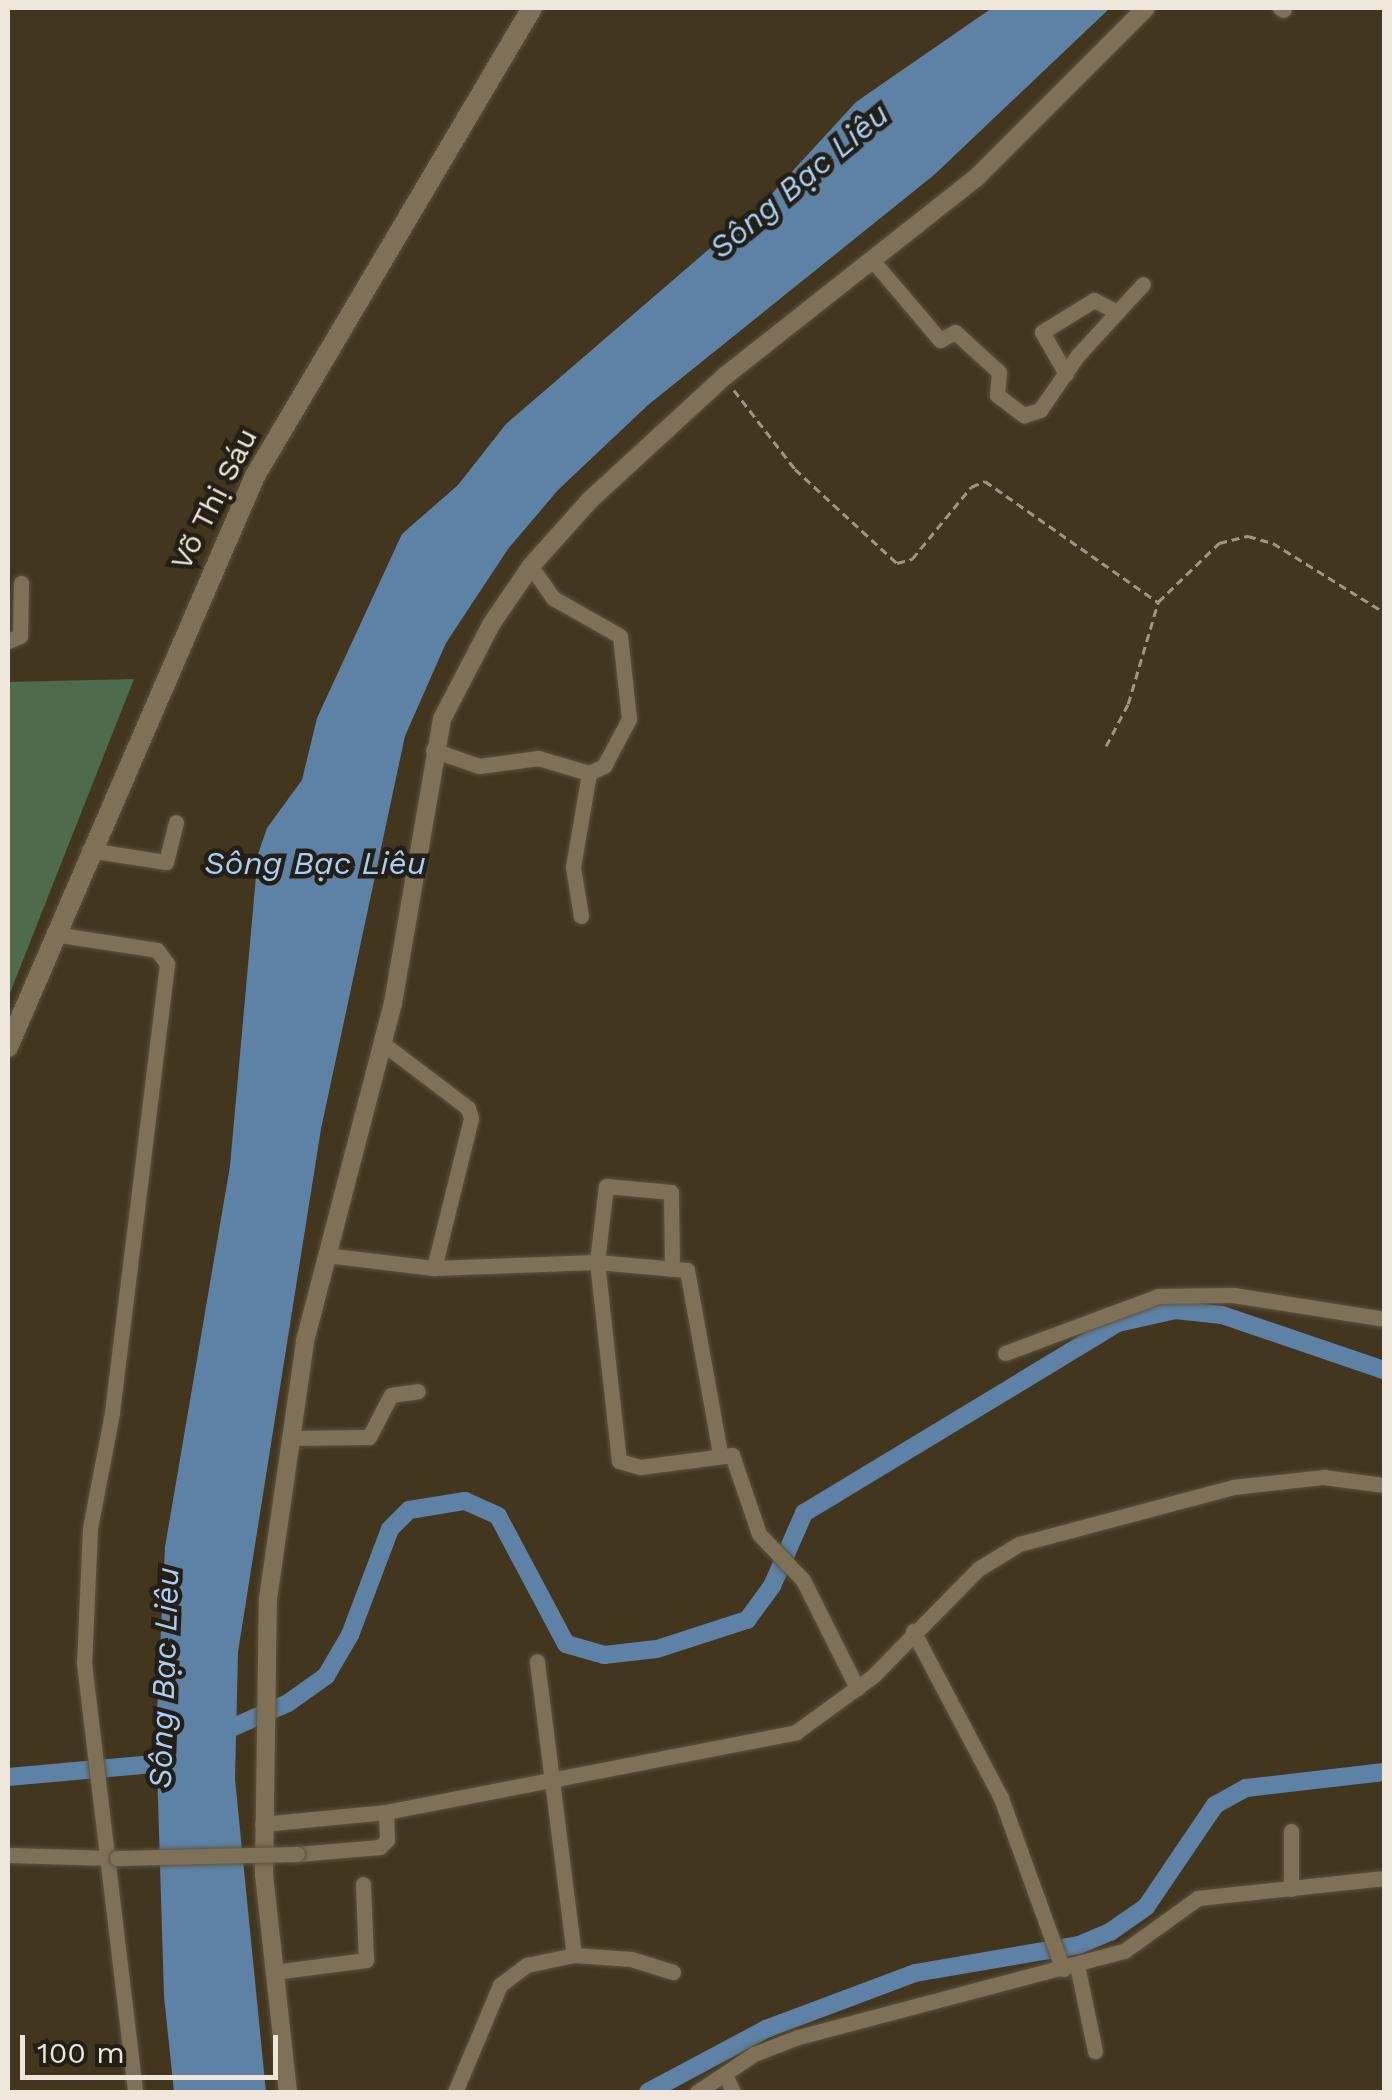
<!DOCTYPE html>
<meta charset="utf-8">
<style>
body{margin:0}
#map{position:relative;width:1392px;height:2100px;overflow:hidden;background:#42361f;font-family:"Work Sans",sans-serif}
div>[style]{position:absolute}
.green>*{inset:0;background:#4e6b4c}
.water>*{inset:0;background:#5e82a5}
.canal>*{height:18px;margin:-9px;padding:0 9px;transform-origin:9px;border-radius:9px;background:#5e82a5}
.path>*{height:2.5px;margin-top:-1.25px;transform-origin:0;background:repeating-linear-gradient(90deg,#9f9583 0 8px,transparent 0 13px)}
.roads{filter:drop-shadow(0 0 2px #5c523e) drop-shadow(0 0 2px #5c523e)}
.minor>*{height:15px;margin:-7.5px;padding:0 7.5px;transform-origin:7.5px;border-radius:7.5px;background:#7f7158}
.tertiary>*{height:18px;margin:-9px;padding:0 9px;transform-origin:9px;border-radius:9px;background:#7f7158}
.secondary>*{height:20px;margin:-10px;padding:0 10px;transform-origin:10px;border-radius:10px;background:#7f7158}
.bridges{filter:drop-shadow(0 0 2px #5c523e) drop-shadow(0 0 2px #5c523e)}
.minor-bridge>*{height:15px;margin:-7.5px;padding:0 7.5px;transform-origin:7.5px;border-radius:7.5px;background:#7f7158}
span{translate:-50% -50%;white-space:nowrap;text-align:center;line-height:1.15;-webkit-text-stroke:9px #241e14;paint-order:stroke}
.street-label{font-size:30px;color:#efe7da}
.water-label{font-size:32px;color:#a4d1fc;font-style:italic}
.frame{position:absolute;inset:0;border:10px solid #efe7da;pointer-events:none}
.scale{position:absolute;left:20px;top:2035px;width:258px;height:45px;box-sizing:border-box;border:5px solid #efe7da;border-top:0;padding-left:12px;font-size:30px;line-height:35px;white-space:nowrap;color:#efe7da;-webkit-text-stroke:8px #241e14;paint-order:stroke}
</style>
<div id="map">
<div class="green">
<div style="clip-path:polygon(134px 679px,8px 998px,8px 682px)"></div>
</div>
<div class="water">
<div style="clip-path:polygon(992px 8px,1110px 8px,934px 175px,648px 405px,558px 490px,508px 549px,446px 643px,405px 736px,321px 1129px,238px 1652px,235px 1779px,266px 2092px,174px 2092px,164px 1996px,156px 1734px,165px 1547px,230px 1166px,258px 854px,267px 828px,302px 780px,317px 718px,402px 534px,458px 485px,506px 424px,766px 200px,856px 102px)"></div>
</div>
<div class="canal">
<div style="left:213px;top:1736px;width:82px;rotate:-23.7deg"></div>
<div style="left:288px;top:1703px;width:47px;rotate:-35.4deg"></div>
<div style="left:326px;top:1676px;width:48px;rotate:-59.7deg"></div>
<div style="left:350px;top:1635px;width:113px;rotate:-69.3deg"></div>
<div style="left:390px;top:1529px;width:27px;rotate:-45deg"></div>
<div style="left:409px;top:1510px;width:57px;rotate:-9.1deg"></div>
<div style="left:465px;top:1501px;width:36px;rotate:24deg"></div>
<div style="left:498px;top:1516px;width:145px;rotate:62deg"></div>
<div style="left:566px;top:1644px;width:40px;rotate:16deg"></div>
<div style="left:604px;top:1655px;width:53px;rotate:-6.5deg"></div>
<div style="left:657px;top:1649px;width:95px;rotate:-17.9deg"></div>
<div style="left:747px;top:1620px;width:42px;rotate:-53.7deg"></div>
<div style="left:772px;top:1586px;width:80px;rotate:-66.3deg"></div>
<div style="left:804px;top:1513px;width:367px;rotate:-31.2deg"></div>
<div style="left:1118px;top:1323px;width:58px;rotate:-12.8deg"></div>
<div style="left:1175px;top:1310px;width:47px;rotate:6.1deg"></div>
<div style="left:1222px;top:1315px;width:171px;rotate:18.8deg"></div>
<div style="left:8px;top:1777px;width:169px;rotate:-5.1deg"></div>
<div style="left:648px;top:2092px;width:134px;rotate:-28.1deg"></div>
<div style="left:766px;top:2029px;width:159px;rotate:-20.6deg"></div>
<div style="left:915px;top:1973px;width:166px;rotate:-9.7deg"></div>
<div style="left:1079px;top:1945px;width:34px;rotate:-23deg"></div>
<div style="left:1110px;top:1932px;width:44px;rotate:-34.8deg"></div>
<div style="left:1146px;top:1907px;width:123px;rotate:-55.9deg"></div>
<div style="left:1215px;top:1805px;width:35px;rotate:-29deg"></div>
<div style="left:1246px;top:1788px;width:139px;rotate:-6.6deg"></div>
</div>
<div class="path">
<div style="left:734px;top:390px;width:100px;rotate:52.3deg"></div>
<div style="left:795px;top:469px;width:139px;rotate:42.7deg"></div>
<div style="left:897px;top:563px;width:16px;rotate:-15deg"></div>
<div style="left:912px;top:559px;width:93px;rotate:-50.7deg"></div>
<div style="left:971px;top:487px;width:15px;rotate:-23deg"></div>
<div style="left:985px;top:481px;width:211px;rotate:35deg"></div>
<div style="left:1106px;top:746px;width:47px;rotate:-62.4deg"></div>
<div style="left:1128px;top:704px;width:106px;rotate:-73.6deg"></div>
<div style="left:1158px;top:602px;width:85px;rotate:-44deg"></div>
<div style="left:1219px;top:543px;width:30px;rotate:-14deg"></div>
<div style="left:1248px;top:536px;width:26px;rotate:16deg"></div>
<div style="left:1273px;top:543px;width:131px;rotate:31.9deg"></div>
</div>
<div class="roads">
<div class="minor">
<div style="left:1280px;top:8px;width:4px;rotate:27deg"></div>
<div style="left:873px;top:261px;width:104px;rotate:49.7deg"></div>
<div style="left:940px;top:340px;width:17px;rotate:-28deg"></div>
<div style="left:955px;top:332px;width:59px;rotate:42.3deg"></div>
<div style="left:999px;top:372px;width:23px;rotate:95deg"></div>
<div style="left:997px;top:395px;width:34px;rotate:37deg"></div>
<div style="left:1024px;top:415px;width:17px;rotate:-17deg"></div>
<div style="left:1040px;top:410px;width:67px;rotate:-55.4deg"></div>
<div style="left:1078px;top:355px;width:96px;rotate:-47.5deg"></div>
<div style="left:1066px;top:374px;width:48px;rotate:-119.7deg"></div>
<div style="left:1042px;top:332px;width:61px;rotate:-31.6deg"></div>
<div style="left:1094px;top:300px;width:26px;rotate:28deg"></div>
<div style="left:8px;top:641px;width:13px;rotate:-23deg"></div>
<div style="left:20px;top:636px;width:53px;rotate:-88.9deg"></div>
<div style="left:433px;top:750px;width:49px;rotate:19.2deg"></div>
<div style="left:479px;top:766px;width:60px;rotate:-7.7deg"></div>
<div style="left:538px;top:758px;width:53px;rotate:16.4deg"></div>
<div style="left:589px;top:773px;width:17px;rotate:-25deg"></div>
<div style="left:604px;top:766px;width:53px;rotate:-62deg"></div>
<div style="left:629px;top:719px;width:83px;rotate:-96.2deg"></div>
<div style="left:620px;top:636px;width:77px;rotate:-150.4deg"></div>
<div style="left:553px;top:598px;width:39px;rotate:-125deg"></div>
<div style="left:89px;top:850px;width:78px;rotate:8.9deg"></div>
<div style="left:166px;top:862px;width:41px;rotate:-76deg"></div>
<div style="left:581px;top:916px;width:50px;rotate:-99.3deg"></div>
<div style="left:573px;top:867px;width:95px;rotate:-80.3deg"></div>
<div style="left:54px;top:934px;width:104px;rotate:8.8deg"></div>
<div style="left:157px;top:950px;width:17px;rotate:54deg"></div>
<div style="left:167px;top:964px;width:452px;rotate:97deg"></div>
<div style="left:112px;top:1413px;width:117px;rotate:100.8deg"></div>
<div style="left:90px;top:1528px;width:135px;rotate:92.5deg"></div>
<div style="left:84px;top:1663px;width:432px;rotate:83.2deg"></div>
<div style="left:326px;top:1255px;width:109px;rotate:6.9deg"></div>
<div style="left:434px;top:1268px;width:154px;rotate:-76.1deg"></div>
<div style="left:471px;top:1118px;width:10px;rotate:-107deg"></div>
<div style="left:468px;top:1108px;width:108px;rotate:-142.9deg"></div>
<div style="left:672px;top:1267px;width:75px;rotate:-90.8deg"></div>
<div style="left:671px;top:1192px;width:65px;rotate:-174.7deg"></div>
<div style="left:606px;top:1186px;width:77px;rotate:96.8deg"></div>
<div style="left:597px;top:1262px;width:200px;rotate:83.7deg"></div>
<div style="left:619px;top:1461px;width:22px;rotate:16deg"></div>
<div style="left:640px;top:1467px;width:93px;rotate:-7.4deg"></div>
<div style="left:732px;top:1455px;width:83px;rotate:71.1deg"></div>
<div style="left:759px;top:1534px;width:64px;rotate:46.3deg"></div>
<div style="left:803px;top:1580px;width:121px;rotate:63.4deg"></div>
<div style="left:434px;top:1268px;width:163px;rotate:-2.1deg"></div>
<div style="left:597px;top:1262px;width:90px;rotate:5.1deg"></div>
<div style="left:687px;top:1270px;width:186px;rotate:79.8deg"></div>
<div style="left:1005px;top:1353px;width:163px;rotate:-20.4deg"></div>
<div style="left:1158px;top:1296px;width:75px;rotate:-0.8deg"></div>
<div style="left:1233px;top:1295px;width:153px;rotate:9deg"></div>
<div style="left:289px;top:1438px;width:80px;rotate:-0.7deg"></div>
<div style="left:369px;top:1437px;width:47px;rotate:-62.4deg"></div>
<div style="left:391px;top:1395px;width:27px;rotate:-8deg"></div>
<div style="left:913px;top:1631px;width:189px;rotate:62.2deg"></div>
<div style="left:1001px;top:1798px;width:182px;rotate:70.1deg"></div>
<div style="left:386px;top:1812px;width:418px;rotate:-11deg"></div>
<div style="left:796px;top:1732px;width:95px;rotate:-36deg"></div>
<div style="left:873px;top:1676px;width:150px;rotate:-45.5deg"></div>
<div style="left:978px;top:1569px;width:48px;rotate:-31.4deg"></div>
<div style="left:1019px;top:1544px;width:221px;rotate:-14.9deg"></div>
<div style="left:1233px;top:1487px;width:92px;rotate:-6.3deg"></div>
<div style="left:1324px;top:1477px;width:61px;rotate:7.6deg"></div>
<div style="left:262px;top:1824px;width:125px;rotate:-5.5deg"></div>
<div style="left:386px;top:1812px;width:28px;rotate:88deg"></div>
<div style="left:387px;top:1840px;width:10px;rotate:135deg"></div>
<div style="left:380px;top:1847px;width:83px;rotate:175.2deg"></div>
<div style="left:1291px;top:1831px;width:58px;rotate:90deg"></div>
<div style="left:8px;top:1855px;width:105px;rotate:1.6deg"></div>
<div style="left:574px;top:1955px;width:57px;rotate:4deg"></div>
<div style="left:631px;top:1959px;width:44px;rotate:17.2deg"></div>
<div style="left:1077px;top:1965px;width:88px;rotate:78.2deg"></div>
<div style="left:274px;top:1972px;width:93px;rotate:-7.4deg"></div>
<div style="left:366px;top:1960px;width:76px;rotate:-92.3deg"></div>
<div style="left:725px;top:2074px;width:20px;rotate:66deg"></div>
<div style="left:455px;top:2092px;width:116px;rotate:-67.2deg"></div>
<div style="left:500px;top:1985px;width:34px;rotate:-37deg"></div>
<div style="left:527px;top:1965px;width:48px;rotate:-12deg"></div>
<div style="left:574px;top:1955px;width:296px;rotate:-97.2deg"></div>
<div style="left:697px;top:2092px;width:69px;rotate:-33.7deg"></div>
<div style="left:754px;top:2054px;width:47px;rotate:-21.1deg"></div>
<div style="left:798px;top:2037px;width:337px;rotate:-14.8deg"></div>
<div style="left:1124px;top:1951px;width:91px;rotate:-35.6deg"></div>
<div style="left:1198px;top:1898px;width:187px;rotate:-6.1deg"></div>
</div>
<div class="tertiary">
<div style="left:288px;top:2092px;width:218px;rotate:-96.3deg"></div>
<div style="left:264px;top:1875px;width:276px;rotate:-89.2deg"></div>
<div style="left:268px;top:1599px;width:261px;rotate:-81.8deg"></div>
<div style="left:305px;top:1341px;width:349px;rotate:-75.4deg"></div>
<div style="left:393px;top:1003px;width:288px;rotate:-80.2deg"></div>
<div style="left:442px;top:719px;width:108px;rotate:-62.5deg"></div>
<div style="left:492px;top:623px;width:69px;rotate:-55.6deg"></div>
<div style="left:531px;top:566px;width:89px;rotate:-48.2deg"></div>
<div style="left:590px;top:500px;width:183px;rotate:-42.6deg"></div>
<div style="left:725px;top:376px;width:320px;rotate:-38.3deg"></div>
<div style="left:976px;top:178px;width:240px;rotate:-45deg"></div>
</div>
<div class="secondary">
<div style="left:8px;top:1047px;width:622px;rotate:-66.61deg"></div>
<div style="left:255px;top:476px;width:544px;rotate:-59.38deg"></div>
</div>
</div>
<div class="bridges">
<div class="minor-bridge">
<div style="left:117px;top:1858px;width:180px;rotate:-1.3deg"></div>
</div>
</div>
<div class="street-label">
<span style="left:214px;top:499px;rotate:-63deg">Võ Thị Sáu</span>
</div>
<div class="water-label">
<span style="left:799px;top:181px;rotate:-40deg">Sông Bạc Liêu</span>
<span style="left:315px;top:863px">Sông Bạc Liêu</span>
<span style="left:164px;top:1678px;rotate:-88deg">Sông Bạc Liêu</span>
</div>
<div class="frame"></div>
<div class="scale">100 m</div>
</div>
